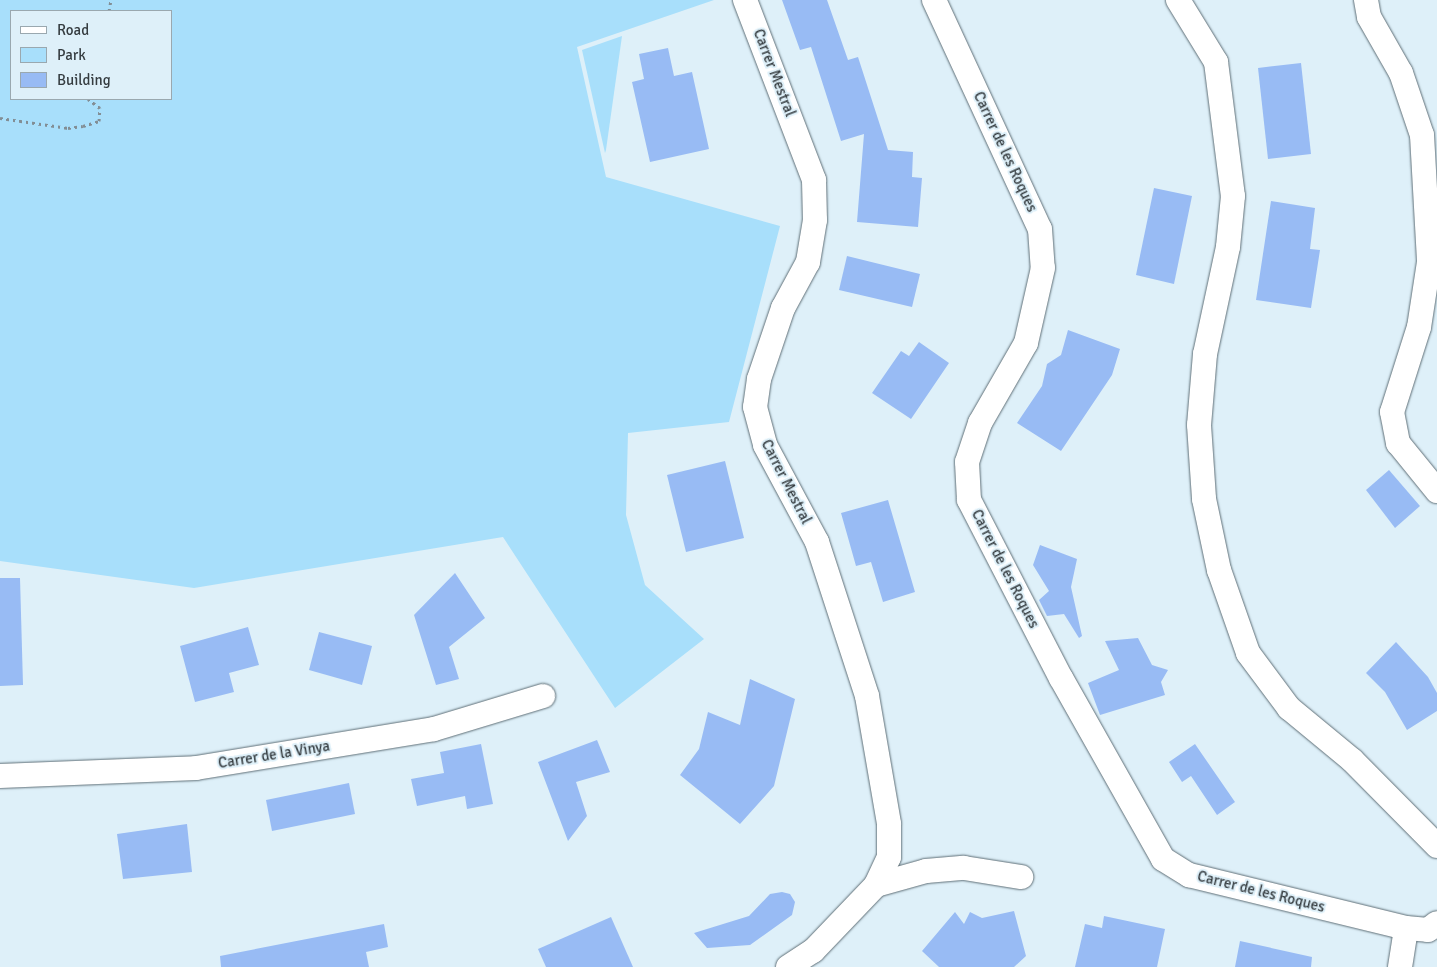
<!DOCTYPE html>
<style>
body{margin:0}
#map{position:relative;width:1437px;height:967px;overflow:hidden;background:#def0f9;font-family:Signika,sans-serif}
div>[style]{position:absolute}
.green>*{inset:0;background:#a8dffb}
.building>*{inset:0;background:#98bbf4}
.path>*{height:3px;margin-top:-1.5px;transform-origin:0;background:repeating-linear-gradient(90deg,#828e95 0 2.5px,transparent 0 6.5px)}
.roads{filter:drop-shadow(0 0 1px #5f6f77) drop-shadow(0 0 1px #5f6f77)}
.street>*{height:24px;margin:-12px;padding:0 12px;transform-origin:12px;border-radius:12px;background:#fff}
span{translate:-50% -50%;white-space:nowrap;text-align:center;line-height:1.15;-webkit-text-stroke:4px #def0f9;paint-order:stroke}
.street-label{font-size:15px;color:#353c40}
.legend{position:absolute;left:10px;top:10px;width:162px;height:90px;box-sizing:border-box;background:#def0f9;border:1px solid #9aa8af;margin:0;padding:6px 9px;list-style:none;font-size:15px;color:#353c40}
.legend li{display:flex;align-items:center;gap:10px;height:25px}
.legend b{width:25px;border:1px solid #9aa8af}
</style>
<div id="map">
<div class="green">
<div style="clip-path:polygon(evenodd,0 0,714px 0,577px 47px,606px 177px,780px 226px,729px 422px,628px 433px,626px 515px,645px 585px,704px 639px,615px 708px,503px 537px,194px 588px,0 561px,0 0,171px 11px,171px 99px,11px 99px,11px 11px,171px 11px)"></div>
<div style="clip-path:polygon(622px 36px,606px 150px,605px 153px,582px 50px)"></div>
</div>
<div class="building">
<div style="clip-path:polygon(782px 0,827px 0,848px 60px,858px 57px,888px 150px,913px 152px,912px 177px,922px 178px,918px 227px,857px 222px,864px 134px,841px 141px,811px 47px,800px 50px)"></div>
<div style="clip-path:polygon(668px 48px,674px 76px,692px 72px,709px 149px,650px 162px,632px 82px,644px 79px,639px 54px)"></div>
<div style="clip-path:polygon(1301px 63px,1311px 154px,1268px 159px,1258px 68px)"></div>
<div style="clip-path:polygon(1154px 188px,1192px 196px,1174px 284px,1136px 275px)"></div>
<div style="clip-path:polygon(1271px 201px,1315px 208px,1310px 249px,1320px 250px,1311px 308px,1256px 300px)"></div>
<div style="clip-path:polygon(847px 256px,920px 274px,912px 307px,839px 290px)"></div>
<div style="clip-path:polygon(1068px 330px,1120px 349px,1112px 375px,1061px 451px,1017px 423px,1042px 386px,1047px 364px,1061px 355px)"></div>
<div style="clip-path:polygon(919px 342px,949px 363px,911px 419px,872px 393px,901px 351px,909px 356px)"></div>
<div style="clip-path:polygon(725px 461px,744px 538px,686px 552px,667px 475px)"></div>
<div style="clip-path:polygon(1389px 470px,1420px 506px,1395px 528px,1366px 490px)"></div>
<div style="clip-path:polygon(888px 500px,915px 592px,883px 602px,871px 562px,856px 566px,841px 513px)"></div>
<div style="clip-path:polygon(1040px 545px,1077px 559px,1071px 587px,1082px 636px,1079px 638px,1064px 614px,1047px 616px,1039px 600px,1049px 591px,1033px 565px)"></div>
<div style="clip-path:polygon(455px 573px,485px 618px,449px 647px,459px 679px,436px 685px,414px 615px)"></div>
<div style="clip-path:polygon(0 578px,20px 578px,23px 685px,0 686px)"></div>
<div style="clip-path:polygon(248px 627px,259px 665px,229px 673px,234px 692px,195px 702px,180px 646px)"></div>
<div style="clip-path:polygon(319px 632px,372px 646px,362px 685px,309px 670px)"></div>
<div style="clip-path:polygon(1138px 638px,1152px 665px,1168px 670px,1161px 682px,1165px 695px,1100px 715px,1088px 683px,1119px 670px,1105px 641px)"></div>
<div style="clip-path:polygon(1396px 642px,1428px 677px,1437px 693px,1437px 711px,1407px 730px,1385px 692px,1366px 673px)"></div>
<div style="clip-path:polygon(750px 679px,795px 699px,774px 786px,740px 824px,680px 775px,699px 749px,708px 712px,740px 725px)"></div>
<div style="clip-path:polygon(597px 740px,610px 772px,576px 782px,587px 816px,568px 841px,538px 762px)"></div>
<div style="clip-path:polygon(481px 744px,493px 804px,467px 809px,465px 796px,417px 806px,411px 779px,444px 773px,440px 752px)"></div>
<div style="clip-path:polygon(1195px 744px,1235px 802px,1217px 815px,1191px 776px,1182px 782px,1169px 762px)"></div>
<div style="clip-path:polygon(349px 783px,355px 814px,272px 831px,266px 800px)"></div>
<div style="clip-path:polygon(187px 824px,192px 872px,123px 879px,117px 834px)"></div>
<div style="clip-path:polygon(782px 892px,790px 894px,795px 902px,792px 915px,750px 945px,707px 948px,694px 933px,749px 916px,770px 894px)"></div>
<div style="clip-path:polygon(1014px 911px,1026px 956px,1014px 967px,939px 967px,922px 951px,955px 912px,964px 924px,970px 912px,982px 918px)"></div>
<div style="clip-path:polygon(1104px 916px,1165px 929px,1157px 967px,1075px 967px,1085px 924px,1102px 928px)"></div>
<div style="clip-path:polygon(611px 917px,633px 967px,546px 967px,538px 949px)"></div>
<div style="clip-path:polygon(384px 924px,388px 947px,366px 952px,369px 967px,221px 967px,220px 956px)"></div>
<div style="clip-path:polygon(1240px 941px,1312px 957px,1311px 967px,1235px 967px)"></div>
</div>
<div class="path">
<div style="left:109px;top:11px;width:11px;rotate:-80deg"></div>
<div style="left:0;top:118px;width:69px;rotate:8.4deg"></div>
<div style="left:68px;top:128px;width:15px;rotate:-8deg"></div>
<div style="left:83px;top:126px;width:17px;rotate:-17deg"></div>
<div style="left:99px;top:121px;width:13px;rotate:-86deg"></div>
<div style="left:100px;top:108px;width:15px;rotate:-143deg"></div>
</div>
<div class="roads">
<div class="street">
<div style="left:745px;top:0;width:193px;rotate:69deg"></div>
<div style="left:814px;top:180px;width:40px;rotate:88.6deg"></div>
<div style="left:815px;top:220px;width:43px;rotate:99.5deg"></div>
<div style="left:808px;top:262px;width:52px;rotate:118.5deg"></div>
<div style="left:783px;top:308px;width:75px;rotate:108.7deg"></div>
<div style="left:759px;top:379px;width:28px;rotate:98deg"></div>
<div style="left:755px;top:407px;width:39px;rotate:75deg"></div>
<div style="left:765px;top:445px;width:110px;rotate:61.8deg"></div>
<div style="left:817px;top:542px;width:162px;rotate:72deg"></div>
<div style="left:867px;top:696px;width:130px;rotate:80.2deg"></div>
<div style="left:889px;top:824px;width:33px;rotate:90deg"></div>
<div style="left:889px;top:857px;width:31px;rotate:115deg"></div>
<div style="left:934px;top:0;width:252px;rotate:65.2deg"></div>
<div style="left:1040px;top:229px;width:39px;rotate:86deg"></div>
<div style="left:1043px;top:268px;width:77px;rotate:102.8deg"></div>
<div style="left:1026px;top:343px;width:92px;rotate:119.9deg"></div>
<div style="left:980px;top:423px;width:41px;rotate:108.4deg"></div>
<div style="left:967px;top:462px;width:38px;rotate:87deg"></div>
<div style="left:969px;top:500px;width:200px;rotate:62.7deg"></div>
<div style="left:1061px;top:678px;width:208px;rotate:60.6deg"></div>
<div style="left:1163px;top:859px;width:31px;rotate:32deg"></div>
<div style="left:1189px;top:875px;width:223px;rotate:13.7deg"></div>
<div style="left:1406px;top:928px;width:22px;rotate:5deg"></div>
<div style="left:1428px;top:930px;width:11px;rotate:-38deg"></div>
<div style="left:1178px;top:0;width:73px;rotate:58.5deg"></div>
<div style="left:1216px;top:62px;width:135px;rotate:82.8deg"></div>
<div style="left:1233px;top:196px;width:51px;rotate:95.6deg"></div>
<div style="left:1228px;top:247px;width:109px;rotate:102.1deg"></div>
<div style="left:1205px;top:354px;width:71px;rotate:94.8deg"></div>
<div style="left:1199px;top:425px;width:74px;rotate:86.1deg"></div>
<div style="left:1204px;top:499px;width:73px;rotate:78.1deg"></div>
<div style="left:1219px;top:570px;width:88px;rotate:70.7deg"></div>
<div style="left:1248px;top:653px;width:69px;rotate:53.3deg"></div>
<div style="left:1289px;top:708px;width:82px;rotate:39.5deg"></div>
<div style="left:1352px;top:760px;width:121px;rotate:45.3deg"></div>
<div style="left:1366px;top:0;width:17px;rotate:80deg"></div>
<div style="left:1369px;top:17px;width:64px;rotate:60.3deg"></div>
<div style="left:1401px;top:73px;width:65px;rotate:71.3deg"></div>
<div style="left:1422px;top:135px;width:127px;rotate:86.8deg"></div>
<div style="left:1429px;top:262px;width:66px;rotate:98.7deg"></div>
<div style="left:1419px;top:327px;width:89px;rotate:107.6deg"></div>
<div style="left:1392px;top:412px;width:32px;rotate:79deg"></div>
<div style="left:1398px;top:443px;width:62px;rotate:50.9deg"></div>
<div style="left:0;top:776px;width:196px;rotate:-2.3deg"></div>
<div style="left:196px;top:768px;width:241px;rotate:-9.3deg"></div>
<div style="left:434px;top:729px;width:114px;rotate:-16.8deg"></div>
<div style="left:788px;top:967px;width:30px;rotate:-33deg"></div>
<div style="left:813px;top:951px;width:91px;rotate:-46.3deg"></div>
<div style="left:876px;top:885px;width:52px;rotate:-15.6deg"></div>
<div style="left:926px;top:871px;width:38px;rotate:-5deg"></div>
<div style="left:964px;top:868px;width:58px;rotate:9deg"></div>
<div style="left:1400px;top:967px;width:39px;rotate:-81deg"></div>
</div>
</div>
<div class="street-label">
<span style="left:774px;top:73px;rotate:69deg">Carrer Mestral</span>
<span style="left:1005px;top:152px;rotate:65deg">Carrer de les Roques</span>
<span style="left:786px;top:482px;rotate:63deg">Carrer Mestral</span>
<span style="left:1005px;top:569px;rotate:63deg">Carrer de les Roques</span>
<span style="left:274px;top:755px;rotate:-9deg">Carrer de la Vinya</span>
<span style="left:1261px;top:892px;rotate:14deg">Carrer de les Roques</span>
</div>
<ul class="legend">
<li><b style="height:6px;background:#fff"></b>Road</li>
<li><b style="height:14px;background:#a8dffb"></b>Park</li>
<li><b style="height:14px;background:#98bbf4"></b>Building</li>
</ul>
</div>
